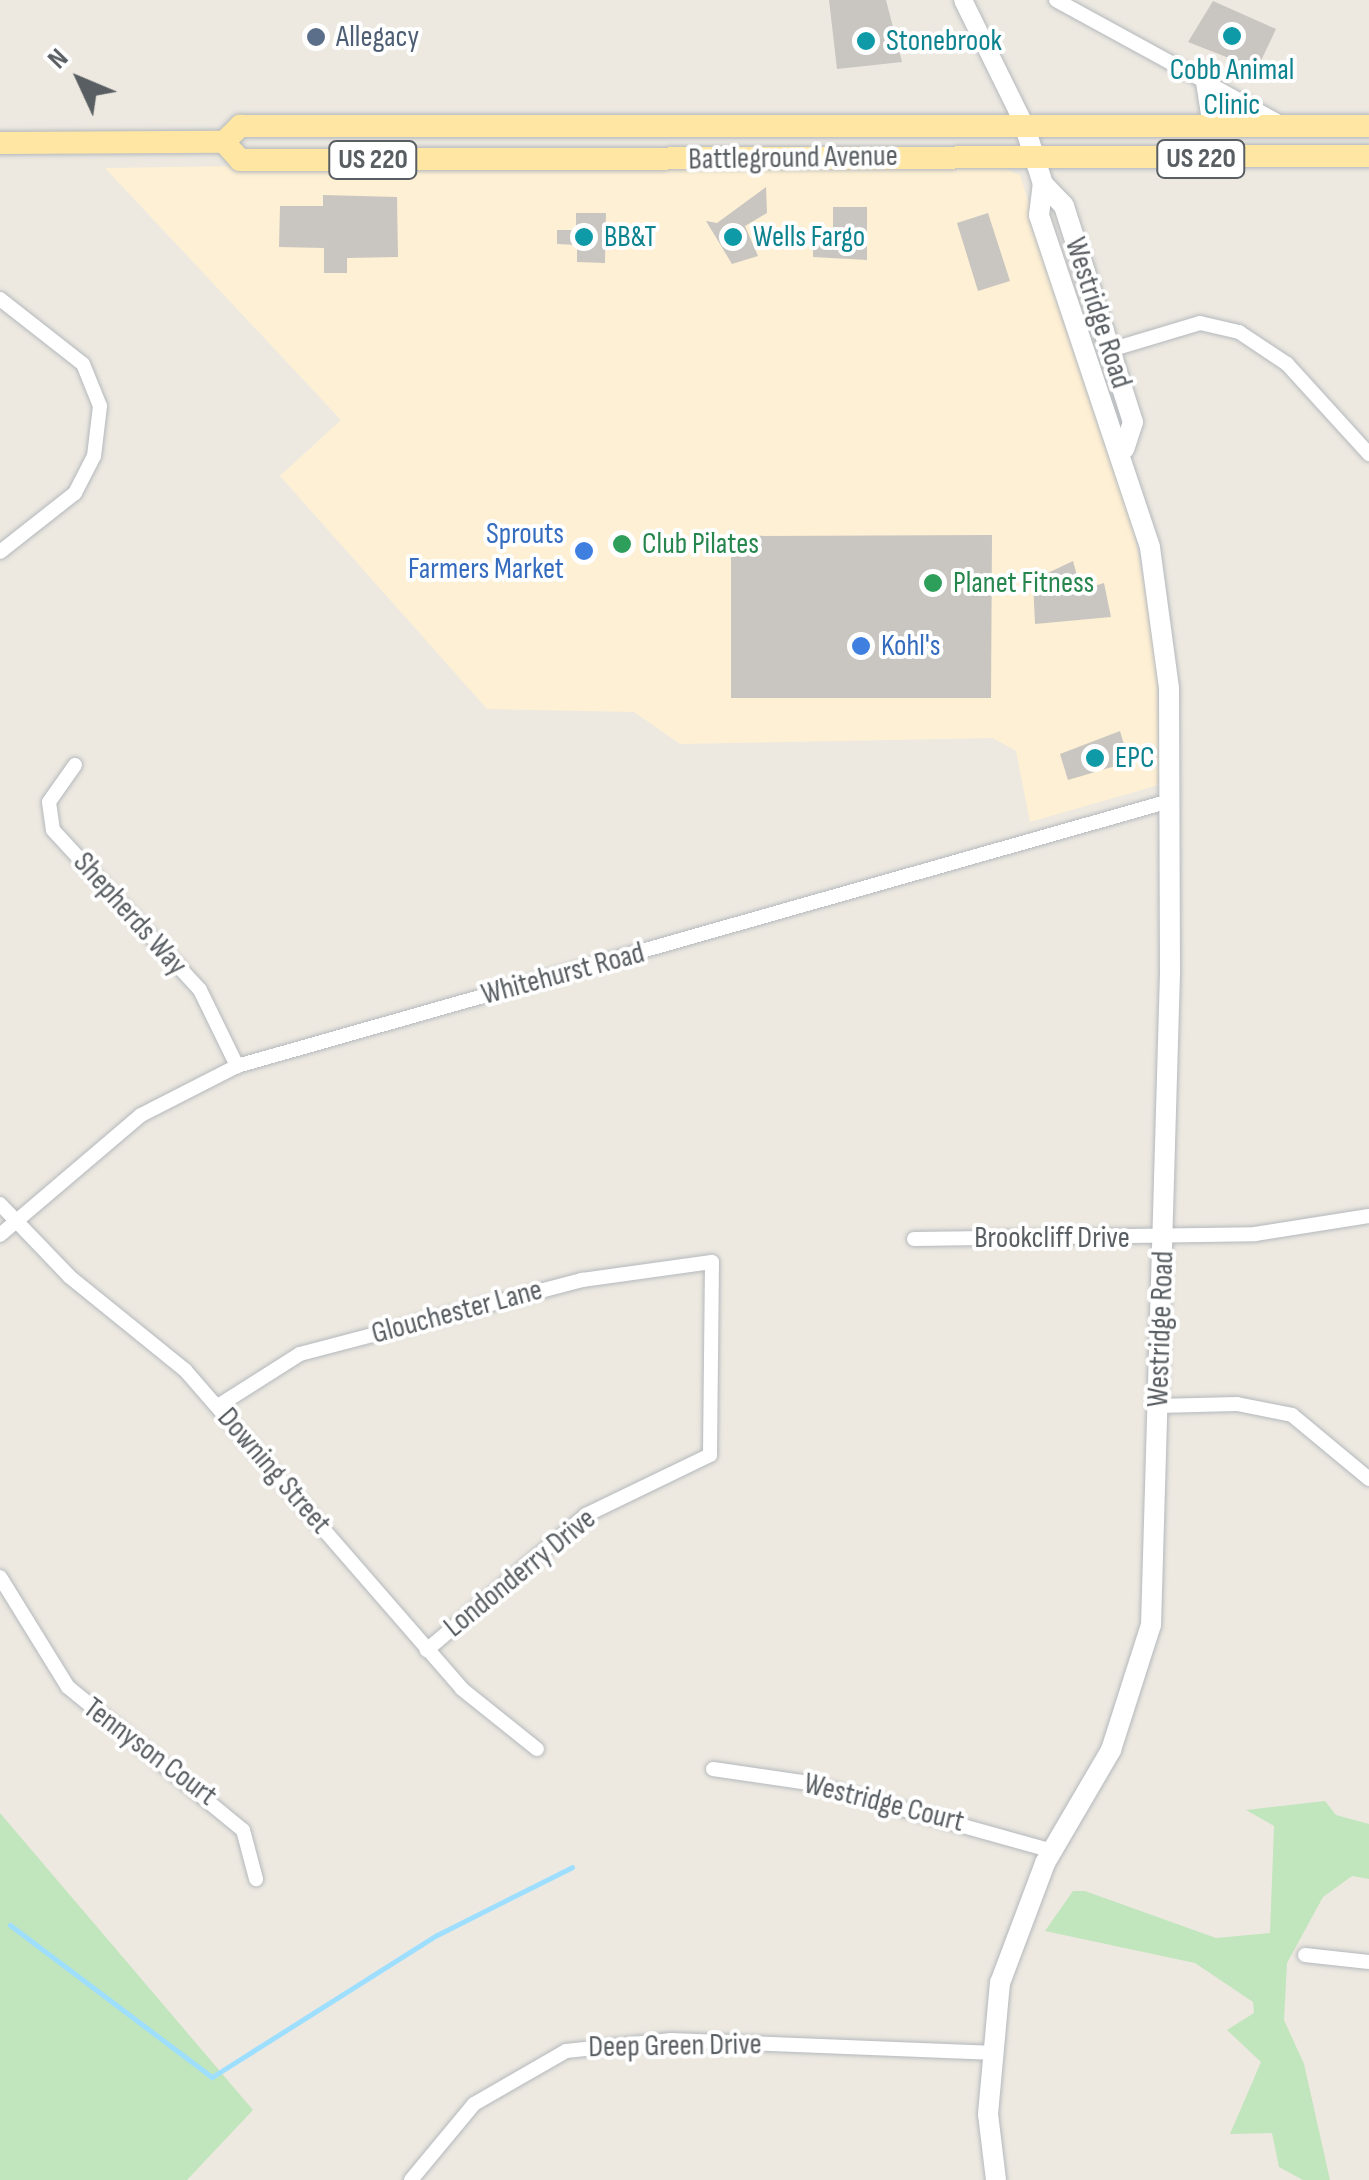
<!DOCTYPE html>
<style>
body{margin:0}
#map{position:relative;width:1369px;height:2180px;overflow:hidden;background:#ede9e1;font-family:"Sofia Sans Condensed",sans-serif}
div>[style]{position:absolute}
.commercial>*{inset:0;background:#fef0d4}
.green>*{inset:0;background:#c1e5bc}
.stream>*{height:5px;margin:-2.5px;padding:0 2.5px;transform-origin:2.5px;border-radius:2.5px;background:#9edfff}
.building>*{inset:0;background:#c9c5c0}
.roads{filter:drop-shadow(0 0 2px #b4b8bc) drop-shadow(0 0 2px #b4b8bc)}
.minor>*{height:14px;margin:-7px;padding:0 7px;transform-origin:7px;border-radius:7px;background:#fff}
.tertiary>*{height:18px;margin:-9px;padding:0 9px;transform-origin:9px;border-radius:9px;background:#fff}
.secondary>*{height:20px;margin:-10px;padding:0 10px;transform-origin:10px;border-radius:10px;background:#fff}
.primary>*{height:22px;margin:-11px;padding:0 11px;transform-origin:11px;border-radius:11px;background:#ffe7a3}
.dots>*{width:28px;height:28px;translate:-50% -50%;box-sizing:border-box;border:5px solid #fff;border-radius:50%}
span{translate:-50% -50%;white-space:nowrap;text-align:center;line-height:1.15;-webkit-text-stroke:8px #fff;paint-order:stroke}
.shield-label span{padding:2px 8px;background:#fff;border:2px solid;border-radius:8px;-webkit-text-stroke-width:0}
.shield-label{font-size:28px;color:#595e62;font-weight:700}
.service-label{font-size:30px;color:#4e5e75}
.left{translate:0 -50%;text-align:left}
.culture-label{font-size:30px;color:#0d838f}
.street-label{font-size:30px;color:#595e62}
.shop-label{font-size:30px;color:#366cbe}
.right{translate:-100% -50%;text-align:right}
.leisure-label{font-size:30px;color:#27864d}
.north{position:absolute;left:30px;top:30px;width:100px;height:100px;-webkit-text-stroke:8px #fff;paint-order:stroke;rotate:314deg;font-size:28px;font-weight:700;line-height:40px;text-align:center;color:#595e62}
.north::after{content:'';display:block;margin:auto;width:35px;height:45px;background:#595e62;clip-path:polygon(50% 0,100% 100%,50% 72%,0 100%)}
</style>
<div id="map">
<div class="commercial">
<div style="clip-path:polygon(456px 163px,999px 166px,1020px 175px,1134px 531px,1157px 657px,1159px 785px,1030px 822px,1016px 751px,993px 738px,680px 744px,634px 712px,487px 709px,280px 476px,341px 420px,105px 168px)"></div>
</div>
<div class="green">
<div style="clip-path:polygon(1325px 1801px,1336px 1815px,1369px 1824px,1369px 1879px,1352px 1876px,1323px 1897px,1287px 1963px,1284px 2020px,1304px 2064px,1330px 2180px,1303px 2180px,1279px 2167px,1272px 2133px,1230px 2134px,1261px 2062px,1227px 2030px,1254px 2013px,1253px 2002px,1195px 1963px,1045px 1931px,1073px 1891px,1085px 1891px,1216px 1938px,1270px 1933px,1274px 1826px,1246px 1810px)"></div>
<div style="clip-path:polygon(0 1813px,253px 2110px,187px 2180px,0 2180px)"></div>
</div>
<div class="stream">
<div style="left:10px;top:1925px;width:253px;rotate:37deg"></div>
<div style="left:212px;top:2077px;width:266px;rotate:-32.3deg"></div>
<div style="left:437px;top:1935px;width:151px;rotate:-26.7deg"></div>
</div>
<div class="building">
<div style="clip-path:polygon(829px 0,886px 0,902px 62px,837px 69px)"></div>
<div style="clip-path:polygon(1213px 1px,1276px 29px,1257px 69px,1188px 42px)"></div>
<div style="clip-path:polygon(766px 187px,767px 213px,745px 226px,758px 256px,732px 264px,706px 221px,717px 223px)"></div>
<div style="clip-path:polygon(323px 195px,397px 197px,398px 257px,347px 258px,347px 273px,324px 273px,324px 248px,279px 247px,280px 206px,323px 206px)"></div>
<div style="clip-path:polygon(833px 207px,867px 207px,867px 260px,813px 257px,813px 240px,833px 240px)"></div>
<div style="clip-path:polygon(576px 213px,606px 213px,605px 263px,577px 262px,577px 245px,557px 244px,557px 230px,576px 230px)"></div>
<div style="clip-path:polygon(988px 213px,1010px 281px,978px 291px,957px 223px)"></div>
<div style="clip-path:polygon(992px 535px,991px 698px,731px 698px,731px 536px)"></div>
<div style="clip-path:polygon(1073px 561px,1081px 590px,1104px 583px,1111px 617px,1035px 624px,1033px 580px)"></div>
<div style="clip-path:polygon(1120px 731px,1129px 762px,1068px 780px,1060px 754px)"></div>
</div>
<div class="roads">
<div class="minor">
<div style="left:1056px;top:0;width:254px;rotate:28.7deg"></div>
<div style="left:1203px;top:82px;width:46px;rotate:81.2deg"></div>
<div style="left:0;top:299px;width:105px;rotate:38.1deg"></div>
<div style="left:83px;top:364px;width:45px;rotate:68deg"></div>
<div style="left:100px;top:406px;width:50px;rotate:96.8deg"></div>
<div style="left:94px;top:456px;width:42px;rotate:117.2deg"></div>
<div style="left:75px;top:493px;width:95px;rotate:141.8deg"></div>
<div style="left:1110px;top:350px;width:94px;rotate:-16.7deg"></div>
<div style="left:1200px;top:323px;width:40px;rotate:13deg"></div>
<div style="left:1239px;top:332px;width:58px;rotate:33.7deg"></div>
<div style="left:1287px;top:364px;width:122px;rotate:47.7deg"></div>
<div style="left:75px;top:765px;width:45px;rotate:125.1deg"></div>
<div style="left:49px;top:802px;width:28px;rotate:82deg"></div>
<div style="left:53px;top:830px;width:217px;rotate:47.4deg"></div>
<div style="left:200px;top:990px;width:85px;rotate:64deg"></div>
<div style="left:0;top:1204px;width:101px;rotate:46.2deg"></div>
<div style="left:70px;top:1277px;width:148px;rotate:39deg"></div>
<div style="left:185px;top:1370px;width:422px;rotate:49deg"></div>
<div style="left:462px;top:1689px;width:96px;rotate:38.7deg"></div>
<div style="left:0;top:1235px;width:185px;rotate:-40.4deg"></div>
<div style="left:141px;top:1115px;width:108px;rotate:-27deg"></div>
<div style="left:237px;top:1066px;width:970px;rotate:-15.86deg"></div>
<div style="left:914px;top:1239px;width:341px;rotate:-0.8deg"></div>
<div style="left:1255px;top:1234px;width:115px;rotate:-9deg"></div>
<div style="left:218px;top:1406px;width:97px;rotate:-32.4deg"></div>
<div style="left:300px;top:1354px;width:292px;rotate:-14.7deg"></div>
<div style="left:582px;top:1280px;width:131px;rotate:-7.9deg"></div>
<div style="left:712px;top:1262px;width:193px;rotate:90.6deg"></div>
<div style="left:710px;top:1455px;width:138px;rotate:154.2deg"></div>
<div style="left:586px;top:1515px;width:209px;rotate:139.7deg"></div>
<div style="left:1158px;top:1406px;width:79px;rotate:-1.5deg"></div>
<div style="left:1237px;top:1404px;width:56px;rotate:11.3deg"></div>
<div style="left:1292px;top:1415px;width:100px;rotate:39.7deg"></div>
<div style="left:0;top:1577px;width:129px;rotate:58.3deg"></div>
<div style="left:68px;top:1687px;width:226px;rotate:39.3deg"></div>
<div style="left:243px;top:1830px;width:51px;rotate:75.1deg"></div>
<div style="left:713px;top:1769px;width:97px;rotate:8.3deg"></div>
<div style="left:809px;top:1783px;width:252px;rotate:15.6deg"></div>
<div style="left:1305px;top:1955px;width:64px;rotate:6.2deg"></div>
<div style="left:411px;top:2180px;width:99px;rotate:-50.3deg"></div>
<div style="left:474px;top:2104px;width:106px;rotate:-29.9deg"></div>
<div style="left:566px;top:2051px;width:106px;rotate:-6deg"></div>
<div style="left:671px;top:2040px;width:319px;rotate:2.3deg"></div>
</div>
<div class="tertiary">
<div style="left:963px;top:0;width:138px;rotate:63.8deg"></div>
</div>
<div class="secondary">
<div style="left:1043px;top:184px;width:30px;rotate:46deg"></div>
<div style="left:1064px;top:206px;width:227px;rotate:72.3deg"></div>
<div style="left:1133px;top:422px;width:28px;rotate:108deg"></div>
<div style="left:996px;top:2180px;width:66px;rotate:-96.9deg"></div>
<div style="left:988px;top:2114px;width:132px;rotate:-84.8deg"></div>
<div style="left:1000px;top:1983px;width:128px;rotate:-69.4deg"></div>
<div style="left:1045px;top:1863px;width:131px;rotate:-59.7deg"></div>
<div style="left:1111px;top:1750px;width:131px;rotate:-72.3deg"></div>
<div style="left:1151px;top:1625px;width:652px;rotate:-88.33deg"></div>
<div style="left:1170px;top:973px;width:285px;rotate:-90.2deg"></div>
<div style="left:1169px;top:688px;width:142px;rotate:-97.7deg"></div>
<div style="left:1150px;top:547px;width:350px;rotate:-108.5deg"></div>
<div style="left:1039px;top:215px;width:31px;rotate:-83deg"></div>
<div style="left:1043px;top:184px;width:63px;rotate:-107.6deg"></div>
</div>
<div class="primary">
<div style="left:224px;top:142px;width:23px;rotate:-45deg"></div>
<div style="left:240px;top:126px;width:1129px"></div>
<div style="left:0;top:143px;width:224px;rotate:-0.3deg"></div>
<div style="left:224px;top:142px;width:24px;rotate:48deg"></div>
<div style="left:240px;top:160px;width:1129px;rotate:-0.2deg"></div>
</div>
</div>
<div class="dots">
<div style="left:1232px;top:36px;background:#0f9aa8"></div>
<div style="left:316px;top:37px;background:#5c6f8a"></div>
<div style="left:866px;top:41px;background:#0f9aa8"></div>
<div style="left:584px;top:237px;background:#0f9aa8"></div>
<div style="left:733px;top:237px;background:#0f9aa8"></div>
<div style="left:622px;top:544px;background:#2e9e5b"></div>
<div style="left:584px;top:551px;background:#3f7fe0"></div>
<div style="left:933px;top:583px;background:#2e9e5b"></div>
<div style="left:861px;top:646px;background:#3f7fe0"></div>
<div style="left:1095px;top:758px;background:#0f9aa8"></div>
</div>
<div class="shield-label">
<span style="left:1201px;top:159px">US 220</span>
<span style="left:373px;top:160px">US 220</span>
</div>
<div class="service-label">
<span class="left" style="left:336px;top:37px">Allegacy</span>
</div>
<div class="culture-label">
<span class="left" style="left:886px;top:41px">Stonebrook</span>
<span style="left:1232px;top:87px">Cobb Animal<br>Clinic</span>
<span class="left" style="left:604px;top:237px">BB&amp;T</span>
<span class="left" style="left:753px;top:237px">Wells Fargo</span>
<span class="left" style="left:1115px;top:758px">EPC</span>
</div>
<div class="street-label">
<span style="left:793px;top:158px;rotate:-1deg">Battleground Avenue</span>
<span style="left:1098px;top:313px;rotate:72deg">Westridge Road</span>
<span style="left:130px;top:914px;rotate:48deg">Shepherds Way</span>
<span style="left:563px;top:974px;rotate:-15deg">Whitehurst Road</span>
<span style="left:1052px;top:1238px">Brookcliff Drive</span>
<span style="left:457px;top:1312px;rotate:-15deg">Glouchester Lane</span>
<span style="left:1161px;top:1329px;rotate:-88deg">Westridge Road</span>
<span style="left:274px;top:1471px;rotate:49deg">Downing Street</span>
<span style="left:520px;top:1573px;rotate:-39deg">Londonderry Drive</span>
<span style="left:150px;top:1752px;rotate:37deg">Tennyson Court</span>
<span style="left:884px;top:1803px;rotate:14deg">Westridge Court</span>
<span style="left:675px;top:2046px;rotate:-1deg">Deep Green Drive</span>
</div>
<div class="shop-label">
<span class="right" style="left:564px;top:551px">Sprouts<br>Farmers Market</span>
<span class="left" style="left:881px;top:646px">Kohl's</span>
</div>
<div class="leisure-label">
<span class="left" style="left:642px;top:544px">Club Pilates</span>
<span class="left" style="left:953px;top:583px">Planet Fitness</span>
</div>
<div class="north">N</div>
</div>
